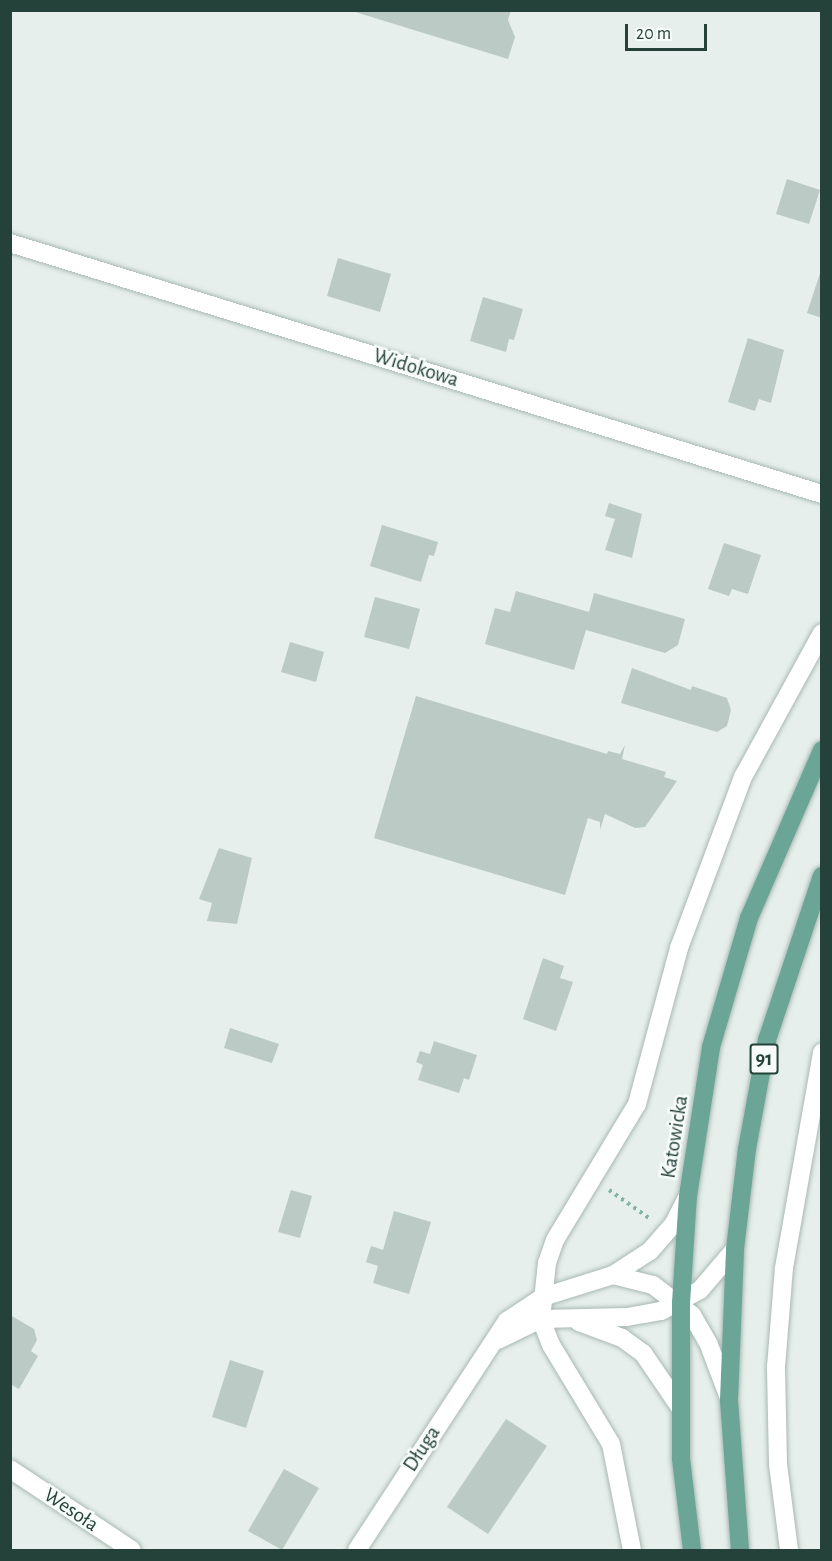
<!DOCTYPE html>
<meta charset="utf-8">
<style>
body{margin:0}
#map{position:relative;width:832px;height:1561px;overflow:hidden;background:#e6efeb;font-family:"Alegreya Sans",sans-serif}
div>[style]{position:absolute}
.building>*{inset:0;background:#bbcac4}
.path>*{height:4px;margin-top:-2px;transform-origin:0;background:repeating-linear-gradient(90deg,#86b3a5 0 3px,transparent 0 7.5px)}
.roads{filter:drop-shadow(0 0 2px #a8b8b2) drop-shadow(0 0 2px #a8b8b2)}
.street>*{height:18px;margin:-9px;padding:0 9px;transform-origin:9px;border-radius:9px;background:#fff}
.secondary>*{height:18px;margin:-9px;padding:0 9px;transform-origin:9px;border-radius:9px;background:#fff}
.primary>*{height:18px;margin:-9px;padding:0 9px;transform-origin:9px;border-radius:9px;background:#6aa596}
span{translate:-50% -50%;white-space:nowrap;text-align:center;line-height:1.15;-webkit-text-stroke:5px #f7fbf9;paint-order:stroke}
.shield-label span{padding:2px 4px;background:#f7fbf9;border:2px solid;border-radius:4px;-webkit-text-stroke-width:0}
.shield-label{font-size:20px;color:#24423a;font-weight:700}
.street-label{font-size:21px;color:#24423a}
.frame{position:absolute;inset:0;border:12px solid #24423a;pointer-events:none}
.scale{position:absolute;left:625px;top:24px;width:82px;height:27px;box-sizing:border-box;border:3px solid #24423a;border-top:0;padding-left:8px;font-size:18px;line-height:21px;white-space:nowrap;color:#24423a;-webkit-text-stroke:4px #f7fbf9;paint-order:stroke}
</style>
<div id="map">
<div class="building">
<div style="clip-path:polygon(511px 10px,508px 20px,515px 37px,508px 59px,352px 11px)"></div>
<div style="clip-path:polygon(787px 179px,820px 190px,809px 224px,776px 214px)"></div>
<div style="clip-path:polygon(338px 258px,391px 274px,380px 312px,327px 296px)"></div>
<div style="clip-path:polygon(822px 267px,822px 318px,807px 313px)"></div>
<div style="clip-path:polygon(483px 297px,523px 309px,514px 340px,509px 339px,506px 352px,470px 341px)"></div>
<div style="clip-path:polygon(748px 338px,784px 350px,771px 403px,759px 399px,755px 411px,728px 402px)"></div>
<div style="clip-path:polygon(609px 503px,642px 514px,632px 558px,605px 550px,615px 519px,605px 516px)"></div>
<div style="clip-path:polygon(382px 525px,438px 542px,434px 556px,429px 555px,421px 582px,370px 566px)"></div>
<div style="clip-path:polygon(724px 543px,761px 555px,748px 594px,732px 589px,729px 596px,708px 589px)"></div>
<div style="clip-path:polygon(516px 591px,589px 612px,594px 593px,685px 619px,678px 645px,665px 653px,586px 630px,574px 670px,485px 644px,495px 608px,510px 612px)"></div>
<div style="clip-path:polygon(375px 597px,420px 609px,409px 649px,364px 637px)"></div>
<div style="clip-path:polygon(290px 642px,324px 652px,316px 682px,281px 672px)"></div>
<div style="clip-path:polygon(632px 668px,691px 690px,692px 686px,727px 698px,731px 710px,727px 726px,717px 732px,621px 703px)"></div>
<div style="clip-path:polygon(416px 696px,607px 754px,608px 751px,620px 754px,625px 745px,622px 759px,666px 772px,664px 777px,677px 781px,645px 827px,635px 828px,605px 814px,600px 830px,600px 822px,588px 818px,565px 895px,374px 838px)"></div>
<div style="clip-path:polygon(219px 848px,252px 858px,237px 924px,207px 921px,212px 903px,199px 899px)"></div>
<div style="clip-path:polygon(543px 958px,564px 966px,560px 978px,573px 982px,556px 1031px,523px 1019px)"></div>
<div style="clip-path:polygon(230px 1028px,279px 1044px,272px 1063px,224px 1048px)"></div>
<div style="clip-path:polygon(434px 1041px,477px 1055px,469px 1080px,464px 1078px,459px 1093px,418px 1080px,423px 1065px,416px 1062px,420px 1051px,430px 1054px)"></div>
<div style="clip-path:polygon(291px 1190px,312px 1196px,300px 1238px,278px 1232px)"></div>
<div style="clip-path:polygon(394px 1211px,431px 1222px,409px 1294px,373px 1283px,378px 1266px,366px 1262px,371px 1246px,383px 1250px)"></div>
<div style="clip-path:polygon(10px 1315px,34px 1329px,37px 1340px,31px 1351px,38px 1356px,19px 1389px,10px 1384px)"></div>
<div style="clip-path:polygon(230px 1360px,264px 1371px,246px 1428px,212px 1417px)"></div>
<div style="clip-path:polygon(506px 1419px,547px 1446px,488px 1534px,447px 1507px)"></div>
<div style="clip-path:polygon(284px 1469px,319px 1488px,282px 1550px,248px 1531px)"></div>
</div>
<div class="path">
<div style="left:609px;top:1190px;width:49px;rotate:35deg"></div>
</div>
<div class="roads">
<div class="street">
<div style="left:10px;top:243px;width:850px;rotate:17.18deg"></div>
<div style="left:10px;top:1469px;width:146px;rotate:33.6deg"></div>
<div style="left:632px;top:1550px;width:108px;rotate:-101.2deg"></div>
<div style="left:611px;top:1444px;width:116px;rotate:-121.2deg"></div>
<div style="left:551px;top:1345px;width:28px;rotate:-111deg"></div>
<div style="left:541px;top:1319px;width:56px;rotate:-83.9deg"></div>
<div style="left:547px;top:1263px;width:24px;rotate:-71deg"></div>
<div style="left:555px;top:1240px;width:159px;rotate:-58.9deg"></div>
<div style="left:637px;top:1104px;width:162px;rotate:-74.9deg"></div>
<div style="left:679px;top:948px;width:183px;rotate:-69.5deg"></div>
<div style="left:743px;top:777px;width:164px;rotate:-61.3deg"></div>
<div style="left:789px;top:1550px;width:87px;rotate:-97.3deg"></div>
<div style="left:778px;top:1464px;width:97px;rotate:-91.2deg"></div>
<div style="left:776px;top:1367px;width:99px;rotate:-85.4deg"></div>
<div style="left:784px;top:1268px;width:219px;rotate:-80deg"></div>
</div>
<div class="secondary">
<div style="left:613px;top:1275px;width:41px;rotate:14deg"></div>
<div style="left:653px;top:1285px;width:49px;rotate:37.6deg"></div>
<div style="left:692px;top:1315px;width:34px;rotate:60deg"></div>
<div style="left:709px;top:1345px;width:57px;rotate:69.3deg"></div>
<div style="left:579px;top:1322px;width:46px;rotate:20.4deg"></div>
<div style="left:622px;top:1338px;width:26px;rotate:36deg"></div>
<div style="left:643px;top:1353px;width:64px;rotate:55.8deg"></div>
<div style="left:498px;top:1340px;width:48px;rotate:-26deg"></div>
<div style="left:541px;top:1319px;width:86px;rotate:-1.3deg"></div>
<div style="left:627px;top:1317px;width:35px;rotate:-10deg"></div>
<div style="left:661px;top:1311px;width:44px;rotate:-28.3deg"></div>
<div style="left:700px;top:1290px;width:54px;rotate:-49.5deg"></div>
<div style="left:357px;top:1550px;width:274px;rotate:-56.8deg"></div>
<div style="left:507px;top:1321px;width:43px;rotate:-33.7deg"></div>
<div style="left:543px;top:1297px;width:73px;rotate:-17.4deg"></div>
<div style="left:613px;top:1275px;width:44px;rotate:-33deg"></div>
<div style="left:650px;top:1251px;width:37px;rotate:-49deg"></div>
<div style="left:674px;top:1223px;width:30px;rotate:-63deg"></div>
</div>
<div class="primary">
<div style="left:692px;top:1550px;width:92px;rotate:-96.9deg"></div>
<div style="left:681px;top:1459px;width:156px;rotate:-90deg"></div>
<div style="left:681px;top:1303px;width:107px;rotate:-86.3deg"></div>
<div style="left:688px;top:1196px;width:151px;rotate:-81.2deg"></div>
<div style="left:711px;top:1047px;width:134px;rotate:-73.6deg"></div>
<div style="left:749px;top:918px;width:183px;rotate:-66.5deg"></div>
<div style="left:740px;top:1550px;width:150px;rotate:-94.2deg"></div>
<div style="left:729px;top:1400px;width:151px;rotate:-87.7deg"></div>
<div style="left:735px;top:1249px;width:101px;rotate:-83.2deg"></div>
<div style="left:747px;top:1149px;width:111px;rotate:-79.6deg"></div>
<div style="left:767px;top:1040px;width:173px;rotate:-71.5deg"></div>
</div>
</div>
<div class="shield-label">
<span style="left:764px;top:1059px">91</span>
</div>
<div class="street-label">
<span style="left:416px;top:368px;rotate:17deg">Widokowa</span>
<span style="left:675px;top:1137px;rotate:-81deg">Katowicka</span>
<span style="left:422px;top:1449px;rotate:-57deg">Długa</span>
<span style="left:71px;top:1510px;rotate:34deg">Wesoła</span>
</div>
<div class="frame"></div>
<div class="scale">20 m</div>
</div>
